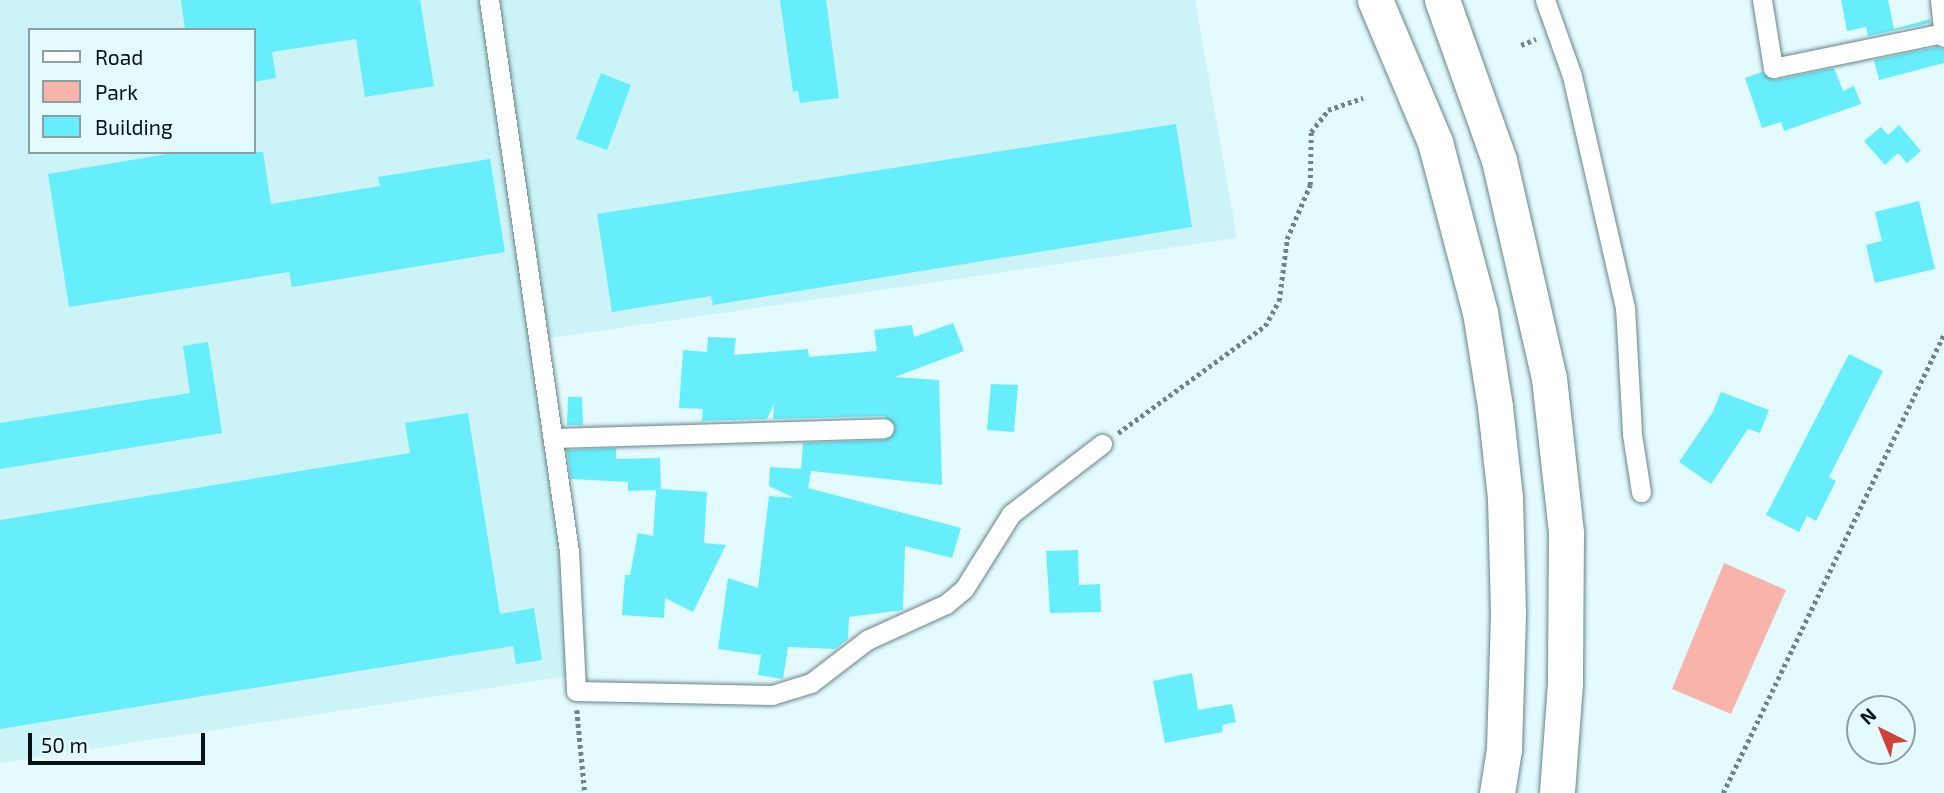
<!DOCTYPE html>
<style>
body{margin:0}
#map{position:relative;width:1944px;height:793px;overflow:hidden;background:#e3fbfe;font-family:"Exo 2",sans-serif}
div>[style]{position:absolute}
.built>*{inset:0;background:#cbf3f8}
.green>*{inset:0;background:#f8b4ab}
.building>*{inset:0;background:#67eefc}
.path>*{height:4.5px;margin-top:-2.25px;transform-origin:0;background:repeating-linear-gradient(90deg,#728385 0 3.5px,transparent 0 7px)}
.roads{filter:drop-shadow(0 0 2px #688487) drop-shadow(0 0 2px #688487)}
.minor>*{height:19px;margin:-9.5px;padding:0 9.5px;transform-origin:9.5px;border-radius:9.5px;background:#fff}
.motorway>*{height:35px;margin:-17.5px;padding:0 17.5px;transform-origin:17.5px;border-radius:17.5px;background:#fff}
span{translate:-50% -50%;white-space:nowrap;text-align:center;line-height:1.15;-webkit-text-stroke:6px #e3fbfe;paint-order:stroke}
.legend{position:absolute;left:28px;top:28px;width:228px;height:126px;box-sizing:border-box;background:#e3fbfe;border:2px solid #8b9ea0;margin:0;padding:9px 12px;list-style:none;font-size:21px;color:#071213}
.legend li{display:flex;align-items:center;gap:14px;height:35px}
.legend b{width:35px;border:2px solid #8b9ea0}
.north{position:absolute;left:1846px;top:695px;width:70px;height:70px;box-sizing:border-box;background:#e3fbfe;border:2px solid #8b9ea0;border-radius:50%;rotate:317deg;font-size:19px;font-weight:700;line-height:28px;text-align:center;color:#071213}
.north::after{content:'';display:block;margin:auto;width:24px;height:32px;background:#d04239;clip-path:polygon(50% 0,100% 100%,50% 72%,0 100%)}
.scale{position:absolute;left:28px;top:733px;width:177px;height:32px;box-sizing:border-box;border:4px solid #071213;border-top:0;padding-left:9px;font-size:21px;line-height:24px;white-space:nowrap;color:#071213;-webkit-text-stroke:5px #e3fbfe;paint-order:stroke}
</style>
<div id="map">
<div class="built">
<div style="clip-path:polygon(evenodd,0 0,1195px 0,1237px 238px,530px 341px,581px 674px,0 763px,0 0,30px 30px,254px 30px,254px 152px,30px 152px,30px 30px)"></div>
</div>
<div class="green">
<div style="clip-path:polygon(1724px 563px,1786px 590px,1731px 714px,1672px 689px)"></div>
</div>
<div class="building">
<div style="clip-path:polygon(181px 0,420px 0,434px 86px,365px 97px,356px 39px,272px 52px,276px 78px,254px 82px,254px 30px,185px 30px)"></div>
<div style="clip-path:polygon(780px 0,826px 0,839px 98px,800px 103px,798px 91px,793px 92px)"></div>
<div style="clip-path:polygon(1841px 0,1888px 0,1894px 29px,1930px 19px,1930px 23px,1868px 36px,1866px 27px,1847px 31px)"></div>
<div style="clip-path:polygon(1937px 47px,1944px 49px,1944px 63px,1879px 80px,1874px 60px)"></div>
<div style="clip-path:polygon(1834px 68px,1843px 91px,1854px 86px,1861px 104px,1784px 131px,1781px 122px,1762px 128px,1745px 78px,1762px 72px,1775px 80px)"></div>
<div style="clip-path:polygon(601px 73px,631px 85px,607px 150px,576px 139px)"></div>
<div style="clip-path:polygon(1176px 124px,1192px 227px,713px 305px,711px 296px,612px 312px,597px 214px)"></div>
<div style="clip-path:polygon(1899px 125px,1921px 151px,1907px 163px,1898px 153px,1885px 165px,1864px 141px,1881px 127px,1888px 135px)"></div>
<div style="clip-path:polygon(179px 152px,263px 152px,271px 204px,380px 186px,378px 177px,490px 159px,505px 252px,292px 287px,289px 272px,69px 307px,48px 174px)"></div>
<div style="clip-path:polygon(1919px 201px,1935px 269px,1875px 283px,1866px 245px,1882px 241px,1875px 212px)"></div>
<div style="clip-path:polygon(953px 323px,964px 351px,895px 377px,939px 380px,942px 485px,811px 471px,808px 488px,961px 528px,952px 558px,905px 546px,903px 610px,849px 617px,848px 639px,835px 649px,788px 647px,783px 679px,758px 675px,761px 655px,718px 649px,728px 578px,758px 588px,769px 496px,794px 498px,769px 486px,770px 467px,801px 469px,803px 443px,885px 440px,896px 427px,884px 416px,773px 419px,774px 404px,767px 419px,702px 421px,703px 409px,679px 408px,683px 350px,707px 352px,708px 337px,736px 338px,734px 355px,808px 349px,809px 357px,877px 351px,874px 330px,912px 325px,914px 337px)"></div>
<div style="clip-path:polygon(208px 342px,222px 433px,0 469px,0 423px,190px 393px,183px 346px)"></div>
<div style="clip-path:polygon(1849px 354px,1883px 371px,1829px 477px,1836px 481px,1816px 521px,1807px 516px,1799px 532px,1766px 515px)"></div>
<div style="clip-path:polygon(991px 384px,1018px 385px,1014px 432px,987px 430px)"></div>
<div style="clip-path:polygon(1721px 392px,1769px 410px,1760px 433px,1748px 429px,1711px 484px,1679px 462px,1713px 412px)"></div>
<div style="clip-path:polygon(568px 397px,582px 397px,583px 425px,567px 425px)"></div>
<div style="clip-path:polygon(468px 413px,500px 614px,534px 608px,542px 660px,516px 664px,513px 646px,0 729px,0 520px,410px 453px,405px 423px)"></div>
<div style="clip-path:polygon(616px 448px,616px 459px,660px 458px,661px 489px,707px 492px,704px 543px,726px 545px,693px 612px,665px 598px,664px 618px,622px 615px,625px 575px,630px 575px,638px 533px,653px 536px,656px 490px,628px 491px,628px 482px,571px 479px,567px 450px)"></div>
<div style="clip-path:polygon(1078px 550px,1079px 585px,1100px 584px,1101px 612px,1050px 613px,1046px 551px)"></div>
<div style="clip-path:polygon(1192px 673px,1198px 710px,1232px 704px,1236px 722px,1222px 725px,1223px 732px,1165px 743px,1153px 681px)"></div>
</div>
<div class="path">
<div style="left:1521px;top:45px;width:16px;rotate:-22deg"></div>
<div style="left:1118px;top:433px;width:182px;rotate:-36.1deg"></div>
<div style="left:1265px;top:326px;width:29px;rotate:-61deg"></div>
<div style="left:1279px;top:301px;width:63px;rotate:-82.6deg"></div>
<div style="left:1287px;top:239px;width:59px;rotate:-66.9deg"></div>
<div style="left:1310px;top:185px;width:53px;rotate:-88.9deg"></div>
<div style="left:1311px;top:132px;width:28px;rotate:-52deg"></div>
<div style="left:1328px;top:110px;width:37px;rotate:-19deg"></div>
<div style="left:577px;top:710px;width:83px;rotate:84.5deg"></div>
<div style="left:1723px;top:793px;width:509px;rotate:-64.29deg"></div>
</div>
<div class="roads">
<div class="minor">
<div style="left:489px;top:0;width:557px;rotate:81.74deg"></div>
<div style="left:569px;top:551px;width:140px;rotate:87.1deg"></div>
<div style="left:576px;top:691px;width:196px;rotate:1.2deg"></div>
<div style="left:772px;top:695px;width:41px;rotate:-17.1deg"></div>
<div style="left:811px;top:683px;width:71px;rotate:-37.5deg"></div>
<div style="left:867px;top:640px;width:87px;rotate:-24.5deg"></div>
<div style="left:946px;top:604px;width:23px;rotate:-40deg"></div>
<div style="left:964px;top:589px;width:89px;rotate:-57.9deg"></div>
<div style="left:1011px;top:514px;width:115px;rotate:-37.6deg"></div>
<div style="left:1545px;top:0;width:81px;rotate:70.4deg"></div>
<div style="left:1572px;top:76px;width:237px;rotate:77.1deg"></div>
<div style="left:1625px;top:307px;width:127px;rotate:86.8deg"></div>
<div style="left:1632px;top:434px;width:59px;rotate:81.2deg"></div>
<div style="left:1762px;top:0;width:69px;rotate:80.8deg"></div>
<div style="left:1773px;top:68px;width:175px;rotate:-11.6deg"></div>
<div style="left:1940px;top:0;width:37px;rotate:84deg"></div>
<div style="left:555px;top:438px;width:329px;rotate:-1.7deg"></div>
</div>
<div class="motorway">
<div style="left:1375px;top:0;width:154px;rotate:67.1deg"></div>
<div style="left:1435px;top:142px;width:176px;rotate:75.2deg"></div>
<div style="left:1480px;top:312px;width:96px;rotate:81deg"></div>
<div style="left:1495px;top:407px;width:92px;rotate:83.7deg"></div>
<div style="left:1505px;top:498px;width:116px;rotate:88.5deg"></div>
<div style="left:1508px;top:614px;width:135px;rotate:91.7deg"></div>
<div style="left:1504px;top:749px;width:45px;rotate:99deg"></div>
<div style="left:1442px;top:0;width:170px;rotate:70.4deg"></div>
<div style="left:1499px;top:160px;width:224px;rotate:77.1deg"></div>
<div style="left:1549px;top:378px;width:156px;rotate:83.7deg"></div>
<div style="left:1566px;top:533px;width:150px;rotate:90.4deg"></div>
<div style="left:1565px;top:683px;width:110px;rotate:94.2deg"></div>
</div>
</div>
<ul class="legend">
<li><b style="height:9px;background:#fff"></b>Road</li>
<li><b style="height:19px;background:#f8b4ab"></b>Park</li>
<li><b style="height:19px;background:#67eefc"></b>Building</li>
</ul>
<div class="north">N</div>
<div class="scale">50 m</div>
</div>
